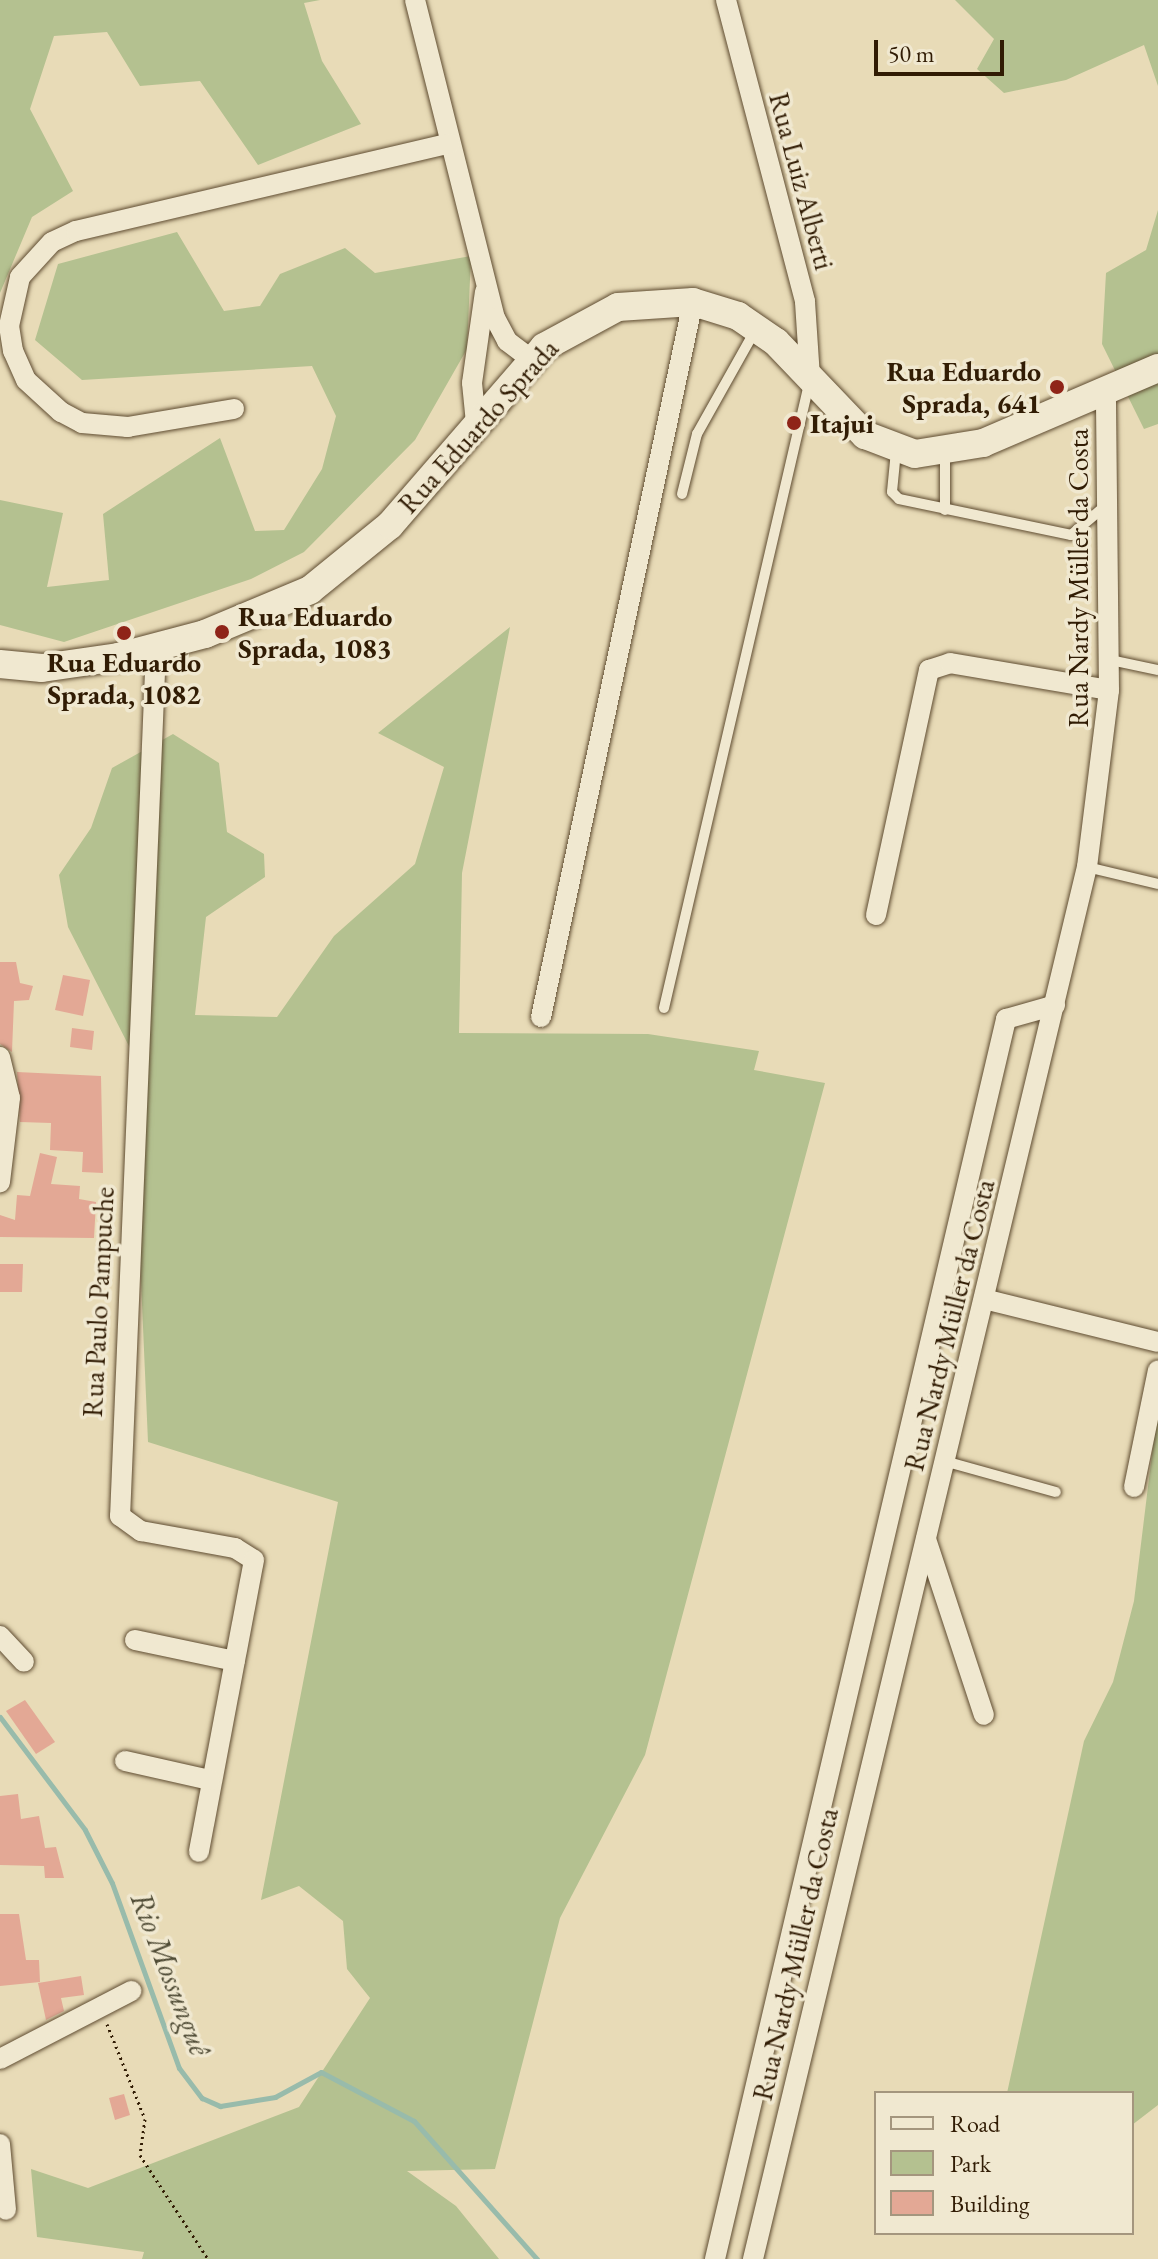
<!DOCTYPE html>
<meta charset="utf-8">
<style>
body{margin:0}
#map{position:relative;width:1158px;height:2259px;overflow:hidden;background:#e8dbb7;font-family:"EB Garamond",serif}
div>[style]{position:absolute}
.green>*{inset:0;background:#b4c190}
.stream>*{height:5px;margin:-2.5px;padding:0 2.5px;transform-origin:2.5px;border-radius:2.5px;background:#98bbab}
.building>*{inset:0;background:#e3a895}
.path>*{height:3px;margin-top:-1.5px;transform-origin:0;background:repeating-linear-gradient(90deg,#311c04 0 2px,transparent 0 6px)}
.roads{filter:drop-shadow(0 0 2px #5f4c31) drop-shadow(0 0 2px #5f4c31)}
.service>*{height:10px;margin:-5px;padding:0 5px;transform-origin:5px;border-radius:5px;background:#f0e8d0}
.minor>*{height:20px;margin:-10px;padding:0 10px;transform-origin:10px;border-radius:10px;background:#f0e8d0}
.secondary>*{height:28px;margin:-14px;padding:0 14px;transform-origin:14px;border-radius:14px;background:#f0e8d0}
.dots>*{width:22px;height:22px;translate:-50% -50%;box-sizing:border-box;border:4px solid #f0e8d0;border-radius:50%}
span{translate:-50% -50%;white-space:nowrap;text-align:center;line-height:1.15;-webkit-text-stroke:7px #f0e8d0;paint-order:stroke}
.street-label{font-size:28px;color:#311c04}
.poi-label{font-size:28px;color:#311c04;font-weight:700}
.right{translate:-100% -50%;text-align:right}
.left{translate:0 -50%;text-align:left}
.water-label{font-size:30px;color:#504c36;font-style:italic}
.legend{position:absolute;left:874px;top:2091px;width:260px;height:144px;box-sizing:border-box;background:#f0e8d0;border:2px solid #a4967e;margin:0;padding:10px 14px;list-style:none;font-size:24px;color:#311c04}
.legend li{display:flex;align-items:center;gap:16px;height:40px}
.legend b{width:40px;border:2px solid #a4967e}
.scale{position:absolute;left:874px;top:40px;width:130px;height:36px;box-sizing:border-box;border:4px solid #311c04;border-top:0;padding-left:10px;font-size:24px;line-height:28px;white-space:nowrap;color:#311c04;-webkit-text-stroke:6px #f0e8d0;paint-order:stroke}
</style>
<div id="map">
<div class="green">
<div style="clip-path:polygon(0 0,320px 0,304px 3px,322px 61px,361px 124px,258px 165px,200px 81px,140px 86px,107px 32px,54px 36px,30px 109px,73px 191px,32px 217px,0 293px)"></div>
<div style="clip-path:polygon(955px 0,1158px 0,1158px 86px,1144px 45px,1066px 80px,1004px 93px,977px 69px,994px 39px)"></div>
<div style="clip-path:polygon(1158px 210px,1158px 424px,1144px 429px,1102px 344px,1106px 273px,1146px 250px)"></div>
<div style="clip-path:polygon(177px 232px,224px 311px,260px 306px,280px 274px,345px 248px,375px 273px,471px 256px,467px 349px,415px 440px,304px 552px,251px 579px,64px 642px,0 625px,0 500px,63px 513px,47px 587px,109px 580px,103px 514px,220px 438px,255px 531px,284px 530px,322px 469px,336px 416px,312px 366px,82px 380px,35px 340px,58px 264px)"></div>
<div style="clip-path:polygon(510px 627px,462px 873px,459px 1033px,648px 1034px,759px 1051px,754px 1070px,825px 1083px,645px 1755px,560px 1918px,495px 2169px,407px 2171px,456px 2206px,499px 2259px,142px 2259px,144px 2252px,37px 2237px,31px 2169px,88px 2188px,299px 2107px,370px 1998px,347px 1969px,343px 1921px,299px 1886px,261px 1900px,338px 1502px,148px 1442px,131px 1050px,68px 927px,59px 875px,91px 828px,112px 768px,173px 734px,219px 763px,227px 832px,264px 854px,265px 877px,206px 917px,195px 1015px,277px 1017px,334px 936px,415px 864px,444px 767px,378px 733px)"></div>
<div style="clip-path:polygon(1158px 1405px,1158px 2105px,1132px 2125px,1132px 2093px,1007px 2093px,1084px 1741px,1113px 1682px,1134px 1601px)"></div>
</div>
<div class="stream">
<div style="left:0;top:1717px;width:141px;rotate:53deg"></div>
<div style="left:85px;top:1830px;width:59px;rotate:63deg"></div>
<div style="left:112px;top:1883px;width:197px;rotate:70.1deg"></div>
<div style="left:179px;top:2068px;width:38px;rotate:53deg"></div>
<div style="left:202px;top:2098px;width:20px;rotate:24deg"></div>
<div style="left:220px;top:2106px;width:56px;rotate:-9.3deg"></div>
<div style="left:275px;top:2097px;width:52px;rotate:-28.5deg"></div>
<div style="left:321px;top:2072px;width:105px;rotate:27.8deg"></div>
<div style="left:414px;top:2121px;width:185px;rotate:48.3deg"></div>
</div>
<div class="building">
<div style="clip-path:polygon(0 962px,16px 962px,20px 983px,33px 986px,29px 1000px,14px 1001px,12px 1052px,0 1044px)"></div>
<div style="clip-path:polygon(63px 975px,90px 980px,83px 1016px,55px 1010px)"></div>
<div style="clip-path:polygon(72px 1028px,94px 1031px,92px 1050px,70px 1047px)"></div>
<div style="clip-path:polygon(17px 1072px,101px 1076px,103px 1173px,82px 1172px,83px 1152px,50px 1150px,51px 1123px,20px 1122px)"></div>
<div style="clip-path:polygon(40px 1153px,57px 1157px,51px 1184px,80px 1186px,79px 1199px,96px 1202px,94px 1238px,0 1237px,0 1215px,15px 1220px,17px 1195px,30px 1196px)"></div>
<div style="clip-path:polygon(0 1264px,23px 1264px,22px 1292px,0 1292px)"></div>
<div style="clip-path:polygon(25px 1700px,55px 1742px,36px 1754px,6px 1711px)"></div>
<div style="clip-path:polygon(18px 1794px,21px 1819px,39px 1816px,45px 1848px,56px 1847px,64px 1878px,45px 1878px,44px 1866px,0 1865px,0 1796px)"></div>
<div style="clip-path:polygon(0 1914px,19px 1914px,26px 1960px,39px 1960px,40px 1982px,0 1986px)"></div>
<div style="clip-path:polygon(81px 1976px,84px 1995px,61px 1998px,64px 2011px,46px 2020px,38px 1983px)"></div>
<div style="clip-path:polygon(124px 2094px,130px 2115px,115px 2120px,109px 2098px)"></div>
</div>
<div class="path">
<div style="left:107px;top:2024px;width:102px;rotate:68.2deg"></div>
<div style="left:145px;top:2119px;width:36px;rotate:98deg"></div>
<div style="left:140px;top:2155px;width:124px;rotate:56.8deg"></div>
</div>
<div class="roads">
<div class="service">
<div style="left:896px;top:451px;width:41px;rotate:95.6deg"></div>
<div style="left:892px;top:492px;width:10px;rotate:45deg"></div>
<div style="left:899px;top:499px;width:176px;rotate:11.8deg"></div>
<div style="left:1071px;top:535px;width:43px;rotate:-40.3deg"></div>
<div style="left:682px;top:494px;width:62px;rotate:-76deg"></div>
<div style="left:697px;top:434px;width:120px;rotate:-60.7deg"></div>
<div style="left:945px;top:510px;width:57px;rotate:-90deg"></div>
<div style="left:1110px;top:660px;width:49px;rotate:11.8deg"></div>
<div style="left:1087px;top:867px;width:73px;rotate:13.5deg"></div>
<div style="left:664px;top:1008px;width:641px;rotate:-76.92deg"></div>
<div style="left:944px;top:1461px;width:116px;rotate:15.5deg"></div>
</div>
<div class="minor">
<div style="left:415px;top:0;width:328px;rotate:75.9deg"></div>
<div style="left:495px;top:318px;width:26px;rotate:62deg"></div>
<div style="left:507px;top:341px;width:31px;rotate:37deg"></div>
<div style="left:726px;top:0;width:312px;rotate:75.3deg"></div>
<div style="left:805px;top:302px;width:76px;rotate:86.2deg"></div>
<div style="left:234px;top:409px;width:108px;rotate:170.4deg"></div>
<div style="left:128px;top:427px;width:46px;rotate:-175deg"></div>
<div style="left:82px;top:423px;width:24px;rotate:-152deg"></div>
<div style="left:61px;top:412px;width:47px;rotate:-137.6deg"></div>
<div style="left:26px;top:380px;width:32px;rotate:-114deg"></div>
<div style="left:13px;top:351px;width:25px;rotate:-99deg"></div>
<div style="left:9px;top:326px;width:50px;rotate:-77.3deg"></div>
<div style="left:20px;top:277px;width:47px;rotate:-47.6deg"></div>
<div style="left:52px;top:242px;width:26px;rotate:-25deg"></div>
<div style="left:76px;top:231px;width:384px;rotate:-13.2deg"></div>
<div style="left:476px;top:423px;width:40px;rotate:-95.7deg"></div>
<div style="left:472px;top:383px;width:92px;rotate:-81.9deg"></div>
<div style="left:156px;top:648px;width:869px;rotate:92.37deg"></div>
<div style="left:120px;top:1516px;width:26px;rotate:36deg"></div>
<div style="left:141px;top:1531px;width:96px;rotate:10.3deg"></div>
<div style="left:235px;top:1548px;width:22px;rotate:32deg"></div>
<div style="left:254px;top:1560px;width:297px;rotate:100.7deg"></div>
<div style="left:876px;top:915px;width:251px;rotate:-77.8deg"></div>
<div style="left:929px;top:670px;width:22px;rotate:-18deg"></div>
<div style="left:950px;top:663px;width:161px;rotate:9.6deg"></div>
<div style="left:541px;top:1017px;width:731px;rotate:-78deg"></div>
<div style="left:0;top:1057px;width:42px;rotate:76.3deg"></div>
<div style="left:10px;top:1098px;width:85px;rotate:96.8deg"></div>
<div style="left:984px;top:1299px;width:179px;rotate:13.9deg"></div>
<div style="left:1134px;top:1487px;width:119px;rotate:-78.4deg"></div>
<div style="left:926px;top:1539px;width:185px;rotate:71.8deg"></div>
<div style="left:0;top:1636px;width:35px;rotate:47deg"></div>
<div style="left:135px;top:1640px;width:102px;rotate:11.9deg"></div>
<div style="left:125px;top:1761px;width:87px;rotate:12.6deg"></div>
<div style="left:0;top:2059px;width:148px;rotate:-27.4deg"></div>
<div style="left:0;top:2144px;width:66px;rotate:84.8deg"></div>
<div style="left:715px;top:2259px;width:1274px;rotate:-76.79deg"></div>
<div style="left:1006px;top:1019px;width:51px;rotate:-15.9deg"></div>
<div style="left:753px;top:2259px;width:1432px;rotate:-76.51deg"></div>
<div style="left:1087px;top:867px;width:178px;rotate:-82.9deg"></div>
<div style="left:1109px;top:690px;width:298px;rotate:-90.6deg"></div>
</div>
<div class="secondary">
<div style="left:0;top:664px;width:42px;rotate:5.4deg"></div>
<div style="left:42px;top:668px;width:77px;rotate:-8.2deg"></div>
<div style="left:118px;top:657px;width:90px;rotate:-14.8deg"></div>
<div style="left:205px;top:634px;width:114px;rotate:-22.7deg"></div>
<div style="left:310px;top:590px;width:103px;rotate:-39.1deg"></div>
<div style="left:390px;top:525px;width:235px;rotate:-49.1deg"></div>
<div style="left:544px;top:347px;width:84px;rotate:-28.4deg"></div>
<div style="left:618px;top:307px;width:75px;rotate:-3.8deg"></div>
<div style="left:693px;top:302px;width:47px;rotate:17.3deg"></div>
<div style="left:738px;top:316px;width:46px;rotate:34.4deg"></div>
<div style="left:776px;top:342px;width:129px;rotate:46.3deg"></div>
<div style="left:865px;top:435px;width:53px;rotate:20.8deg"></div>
<div style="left:915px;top:454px;width:69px;rotate:-9.2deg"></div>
<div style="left:983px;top:443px;width:190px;rotate:-23.2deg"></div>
</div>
</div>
<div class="dots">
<div style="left:1057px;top:387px;background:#8f2418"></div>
<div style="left:794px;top:423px;background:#8f2418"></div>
<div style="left:222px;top:632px;background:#8f2418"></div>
<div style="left:124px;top:633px;background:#8f2418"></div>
</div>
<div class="street-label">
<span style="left:802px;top:181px;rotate:75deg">Rua Luiz Alberti</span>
<span style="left:478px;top:426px;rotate:-48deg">Rua Eduardo Sprada</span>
<span style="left:1078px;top:578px;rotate:-90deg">Rua Nardy Müller da Costa</span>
<span style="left:98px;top:1302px;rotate:-87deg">Rua Paulo Pampuche</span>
<span style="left:949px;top:1325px;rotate:-76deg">Rua Nardy Müller da Costa</span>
<span style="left:795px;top:1954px;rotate:-77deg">Rua Nardy Müller da Costa</span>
</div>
<div class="poi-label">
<span class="right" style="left:1041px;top:387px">Rua Eduardo<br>Sprada, 641</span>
<span class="left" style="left:810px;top:423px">Itajui</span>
<span class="left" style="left:238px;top:632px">Rua Eduardo<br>Sprada, 1083</span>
<span style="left:124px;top:678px">Rua Eduardo<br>Sprada, 1082</span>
</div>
<div class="water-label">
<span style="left:170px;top:1974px;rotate:69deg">Rio Mossunguê</span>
</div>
<ul class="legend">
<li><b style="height:10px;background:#f0e8d0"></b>Road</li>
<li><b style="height:22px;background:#b4c190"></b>Park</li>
<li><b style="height:22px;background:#e3a895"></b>Building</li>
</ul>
<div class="scale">50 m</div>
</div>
